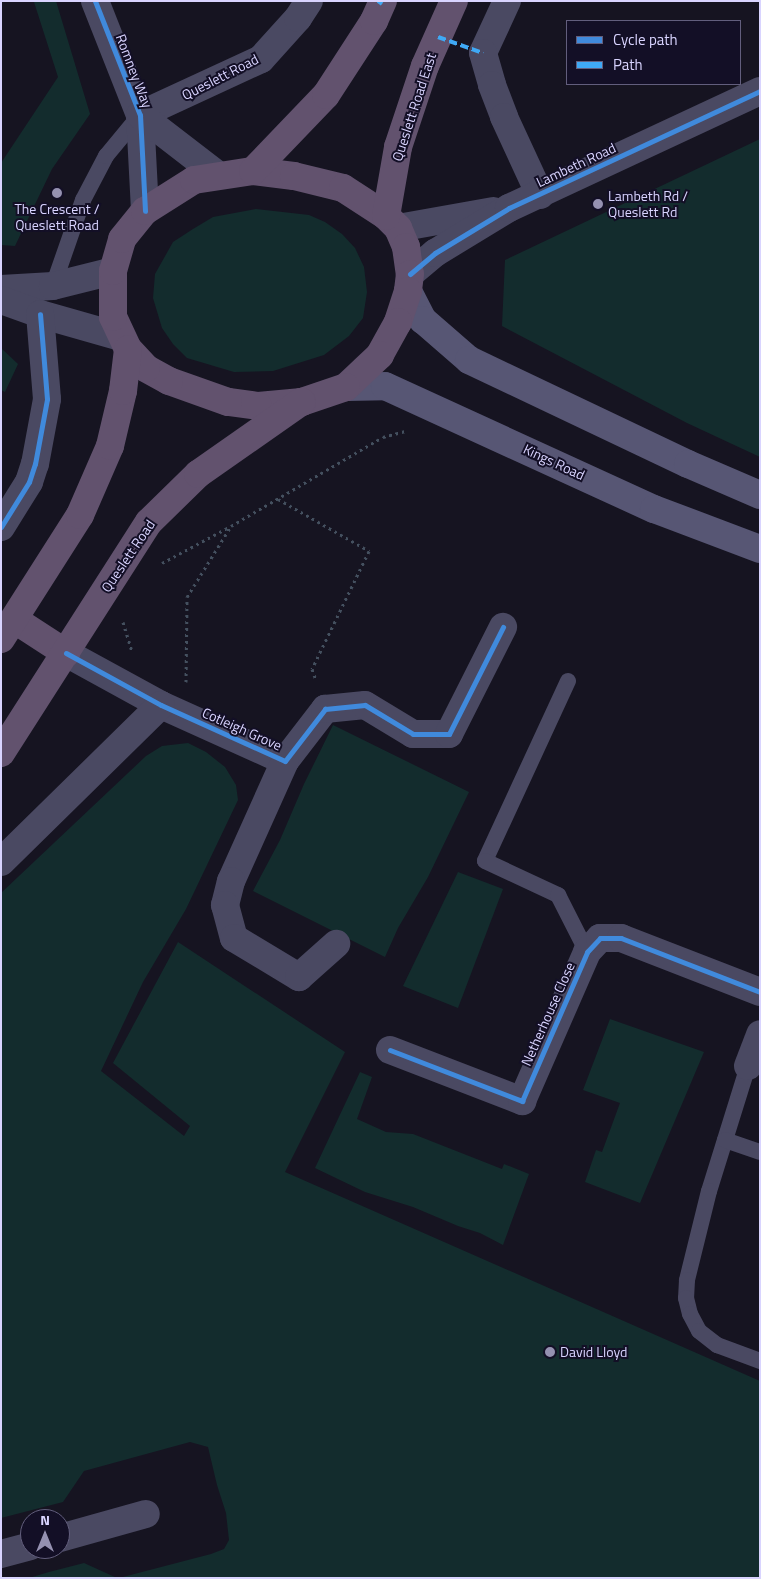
<!DOCTYPE html>
<style>
body{margin:0}
#map{position:relative;width:761px;height:1579px;overflow:hidden;background:#161421;font-family:"Titillium Web",sans-serif}
div>[style]{position:absolute}
.green>*{inset:0;background:#132c2d}
.path>*{height:3px;margin-top:-1.5px;transform-origin:0;background:repeating-linear-gradient(90deg,#44505f 0 2.5px,transparent 0 6.5px)}
.service>*{height:16px;margin:-8px;padding:0 8px;transform-origin:8px;border-radius:8px;background:#4a4962}
.minor>*{height:28px;margin:-14px;padding:0 14px;transform-origin:14px;border-radius:14px;background:#4a4962}
.secondary>*{height:28px;margin:-14px;padding:0 14px;transform-origin:14px;border-radius:14px;background:#575674}
.trunk>*{height:28px;margin:-14px;padding:0 14px;transform-origin:14px;border-radius:14px;background:#62526e}
.quiet>*{height:4px;margin-top:-2px;transform-origin:0;background:repeating-linear-gradient(90deg,#3fa9f5 0 8px,transparent 0 12px)}
.cycleway>*{height:5px;margin:-2.5px;padding:0 2.5px;transform-origin:2.5px;border-radius:2.5px;background:#408adc}
.dots>*{width:14px;height:14px;translate:-50% -50%;box-sizing:border-box;border:2px solid #130f26;border-radius:50%}
span{translate:-50% -50%;white-space:nowrap;text-align:center;line-height:1.15;-webkit-text-stroke:4px #130f26;paint-order:stroke}
.street-label{font-size:14px;color:#d9d4ff}
.poi-label{font-size:14px;color:#d9d4ff}
.left{translate:0 -50%;text-align:left}
.frame{position:absolute;inset:0;border:2px solid #d9d4ff;pointer-events:none}
.legend{position:absolute;left:566px;top:20px;width:175px;height:65px;box-sizing:border-box;background:#130f26;border:1px solid #625e7d;margin:0;padding:6px 9px;list-style:none;font-size:15px;color:#d9d4ff}
.legend li{display:flex;align-items:center;gap:10px;height:25px}
.legend b{width:25px;border:1px solid #625e7d}
.north{position:absolute;left:20px;top:1509px;width:50px;height:50px;box-sizing:border-box;background:#130f26;border:1px solid #625e7d;border-radius:50%;rotate:0deg;font-size:14px;font-weight:700;line-height:20px;text-align:center;color:#d9d4ff}
.north::after{content:'';display:block;margin:auto;width:18px;height:22px;background:#9591b1;clip-path:polygon(50% 0,100% 100%,50% 72%,0 100%)}
</style>
<div id="map">
<div class="green">
<div style="clip-path:polygon(56px 1px,90px 114px,52px 169px,15px 246px,1px 245px,1px 163px,58px 77px,34px 2px)"></div>
<div style="clip-path:polygon(760px 139px,760px 457px,687px 423px,502px 326px,505px 260px)"></div>
<div style="clip-path:polygon(256px 209px,309px 215px,325px 222px,342px 234px,355px 248px,364px 267px,367px 292px,363px 318px,349px 336px,324px 355px,273px 371px,234px 372px,187px 358px,173px 344px,162px 328px,153px 298px,155px 274px,173px 242px,193px 229px,213px 217px)"></div>
<div style="clip-path:polygon(1px 348px,18px 364px,5px 392px,1px 390px)"></div>
<div style="clip-path:polygon(333px 725px,469px 792px,428px 877px,398px 928px,385px 957px,253px 891px,280px 840px,304px 784px)"></div>
<div style="clip-path:polygon(188px 743px,206px 752px,225px 767px,236px 785px,238px 800px,186px 909px,143px 982px,101px 1071px,184px 1136px,190px 1126px,113px 1063px,178px 942px,345px 1052px,285px 1172px,760px 1381px,760px 1578px,119px 1578px,211px 1554px,224px 1549px,229px 1540px,226px 1513px,217px 1485px,208px 1447px,190px 1442px,84px 1471px,63px 1502px,1px 1518px,1px 893px,146px 756px,162px 746px)"></div>
<div style="clip-path:polygon(458px 872px,503px 889px,458px 1008px,403px 986px)"></div>
<div style="clip-path:polygon(610px 1019px,704px 1052px,640px 1203px,585px 1182px,596px 1150px,602px 1152px,620px 1103px,583px 1090px)"></div>
<div style="clip-path:polygon(360px 1072px,372px 1077px,357px 1119px,386px 1132px,413px 1134px,502px 1169px,504px 1164px,529px 1174px,503px 1245px,480px 1233px,458px 1226px,413px 1207px,365px 1192px,315px 1168px)"></div>
<div style="clip-path:polygon(84px 1563px,117px 1578px,29px 1578px,49px 1572px)"></div>
</div>
<div class="path">
<div style="left:278px;top:499px;width:105px;rotate:29.7deg"></div>
<div style="left:369px;top:551px;width:131px;rotate:115.8deg"></div>
<div style="left:312px;top:669px;width:12px;rotate:70deg"></div>
<div style="left:162px;top:563px;width:78px;rotate:-28.2deg"></div>
<div style="left:231px;top:526px;width:176px;rotate:-30.4deg"></div>
<div style="left:383px;top:437px;width:24px;rotate:-15deg"></div>
<div style="left:123px;top:622px;width:30px;rotate:73deg"></div>
<div style="left:186px;top:682px;width:85px;rotate:-89.3deg"></div>
<div style="left:187px;top:597px;width:84px;rotate:-58.2deg"></div>
</div>
<div class="service">
<div style="left:53px;top:286px;width:91px;rotate:-70.8deg"></div>
<div style="left:83px;top:200px;width:50px;rotate:-62.4deg"></div>
<div style="left:106px;top:156px;width:53px;rotate:-50.3deg"></div>
<div style="left:568px;top:681px;width:198px;rotate:114.8deg"></div>
<div style="left:485px;top:861px;width:81px;rotate:25deg"></div>
<div style="left:558px;top:895px;width:64px;rotate:63deg"></div>
<div style="left:748px;top:1066px;width:131px;rotate:107.3deg"></div>
<div style="left:709px;top:1191px;width:92px;rotate:103.9deg"></div>
<div style="left:687px;top:1280px;width:18px;rotate:93deg"></div>
<div style="left:686px;top:1298px;width:16px;rotate:76deg"></div>
<div style="left:690px;top:1314px;width:19px;rotate:62deg"></div>
<div style="left:699px;top:1331px;width:23px;rotate:38deg"></div>
<div style="left:717px;top:1345px;width:46px;rotate:20.4deg"></div>
<div style="left:725px;top:1140px;width:37px;rotate:19deg"></div>
</div>
<div class="minor">
<div style="left:95px;top:1px;width:123px;rotate:68.5deg"></div>
<div style="left:140px;top:115px;width:96px;rotate:87deg"></div>
<div style="left:507px;top:1px;width:57px;rotate:114.8deg"></div>
<div style="left:483px;top:53px;width:33px;rotate:74deg"></div>
<div style="left:492px;top:85px;width:34px;rotate:69deg"></div>
<div style="left:504px;top:117px;width:86px;rotate:65.2deg"></div>
<div style="left:140px;top:115px;width:133px;rotate:-24.8deg"></div>
<div style="left:261px;top:59px;width:55px;rotate:-47.9deg"></div>
<div style="left:298px;top:18px;width:20px;rotate:-57deg"></div>
<div style="left:140px;top:115px;width:98px;rotate:37.6deg"></div>
<div style="left:398px;top:228px;width:97px;rotate:-10.1deg"></div>
<div style="left:410px;top:274px;width:33px;rotate:-40deg"></div>
<div style="left:435px;top:253px;width:87px;rotate:-31.3deg"></div>
<div style="left:509px;top:208px;width:277px;rotate:-25deg"></div>
<div style="left:1px;top:289px;width:52px;rotate:-3.3deg"></div>
<div style="left:53px;top:286px;width:62px;rotate:-14deg"></div>
<div style="left:1px;top:300px;width:41px;rotate:19.7deg"></div>
<div style="left:40px;top:314px;width:84px;rotate:15.9deg"></div>
<div style="left:1px;top:527px;width:53px;rotate:-58.1deg"></div>
<div style="left:29px;top:482px;width:19px;rotate:-72deg"></div>
<div style="left:35px;top:464px;width:66px;rotate:-79.5deg"></div>
<div style="left:47px;top:399px;width:85px;rotate:-94.7deg"></div>
<div style="left:66px;top:653px;width:108px;rotate:28.7deg"></div>
<div style="left:161px;top:705px;width:136px;rotate:24.3deg"></div>
<div style="left:285px;top:761px;width:66px;rotate:-52.4deg"></div>
<div style="left:325px;top:709px;width:40px;rotate:-5.7deg"></div>
<div style="left:365px;top:705px;width:56px;rotate:31.1deg"></div>
<div style="left:413px;top:734px;width:36px"></div>
<div style="left:449px;top:734px;width:120px;rotate:-63.2deg"></div>
<div style="left:285px;top:761px;width:132px;rotate:114.2deg"></div>
<div style="left:231px;top:881px;width:25px;rotate:104deg"></div>
<div style="left:225px;top:905px;width:34px;rotate:75deg"></div>
<div style="left:234px;top:938px;width:76px;rotate:31deg"></div>
<div style="left:299px;top:977px;width:50px;rotate:-41.7deg"></div>
<div style="left:1px;top:862px;width:224px;rotate:-44.5deg"></div>
<div style="left:390px;top:1050px;width:142px;rotate:21.1deg"></div>
<div style="left:522px;top:1101px;width:163px;rotate:-66.4deg"></div>
<div style="left:587px;top:952px;width:19px;rotate:-47deg"></div>
<div style="left:600px;top:938px;width:21px"></div>
<div style="left:621px;top:938px;width:149px;rotate:21.2deg"></div>
<div style="left:748px;top:1066px;width:34px;rotate:-69deg"></div>
<div style="left:60px;top:1538px;width:89px;rotate:-15.6deg"></div>
<div style="left:1px;top:1554px;width:30px;rotate:-15deg"></div>
</div>
<div class="secondary">
<div style="left:408px;top:291px;width:33px;rotate:63deg"></div>
<div style="left:423px;top:320px;width:61px;rotate:41deg"></div>
<div style="left:469px;top:360px;width:242px;rotate:25.4deg"></div>
<div style="left:688px;top:464px;width:78px;rotate:23.3deg"></div>
<div style="left:346px;top:387px;width:39px;rotate:-1deg"></div>
<div style="left:385px;top:386px;width:296px;rotate:24.6deg"></div>
<div style="left:654px;top:509px;width:113px;rotate:20.7deg"></div>
</div>
<div class="trunk">
<div style="left:253px;top:171px;width:41px;rotate:7deg"></div>
<div style="left:294px;top:176px;width:50px;rotate:13.8deg"></div>
<div style="left:343px;top:188px;width:51px;rotate:33.1deg"></div>
<div style="left:386px;top:216px;width:17px;rotate:45deg"></div>
<div style="left:398px;top:228px;width:21px;rotate:67deg"></div>
<div style="left:406px;top:247px;width:27px;rotate:82deg"></div>
<div style="left:410px;top:274px;width:17px;rotate:97deg"></div>
<div style="left:408px;top:291px;width:33px;rotate:108deg"></div>
<div style="left:398px;top:322px;width:38px;rotate:119deg"></div>
<div style="left:380px;top:355px;width:47px;rotate:136.7deg"></div>
<div style="left:346px;top:387px;width:46px;rotate:161.2deg"></div>
<div style="left:302px;top:402px;width:44px;rotate:174.8deg"></div>
<div style="left:258px;top:406px;width:30px;rotate:-172deg"></div>
<div style="left:228px;top:402px;width:63px;rotate:-160.4deg"></div>
<div style="left:169px;top:381px;width:26px;rotate:-151deg"></div>
<div style="left:146px;top:368px;width:26px;rotate:-133deg"></div>
<div style="left:128px;top:349px;width:35px;rotate:-115deg"></div>
<div style="left:113px;top:317px;width:46px;rotate:-90deg"></div>
<div style="left:113px;top:271px;width:33px;rotate:-74deg"></div>
<div style="left:122px;top:239px;width:36px;rotate:-51deg"></div>
<div style="left:145px;top:211px;width:58px;rotate:-32.3deg"></div>
<div style="left:194px;top:180px;width:60px;rotate:-8.7deg"></div>
<div style="left:253px;top:171px;width:105px;rotate:-46.2deg"></div>
<div style="left:326px;top:95px;width:88px;rotate:-57deg"></div>
<div style="left:374px;top:21px;width:22px;rotate:-66deg"></div>
<div style="left:386px;top:216px;width:70px;rotate:-80.1deg"></div>
<div style="left:398px;top:147px;width:85px;rotate:-71.6deg"></div>
<div style="left:425px;top:66px;width:71px;rotate:-66deg"></div>
<div style="left:15px;top:620px;width:61px;rotate:32.9deg"></div>
<div style="left:1px;top:639px;width:147px;rotate:-57.5deg"></div>
<div style="left:80px;top:515px;width:75px;rotate:-66.5deg"></div>
<div style="left:110px;top:446px;width:57px;rotate:-76.7deg"></div>
<div style="left:123px;top:391px;width:42px;rotate:-83.2deg"></div>
<div style="left:1px;top:753px;width:274px;rotate:-57.4deg"></div>
<div style="left:149px;top:522px;width:69px;rotate:-44.4deg"></div>
<div style="left:198px;top:474px;width:126px;rotate:-35deg"></div>
</div>
<div class="quiet">
<div style="left:378px;top:1px;width:5px;rotate:37deg"></div>
<div style="left:438px;top:37px;width:48px;rotate:19.6deg"></div>
</div>
<div class="cycleway">
<div style="left:95px;top:1px;width:123px;rotate:68.5deg"></div>
<div style="left:140px;top:115px;width:96px;rotate:87deg"></div>
<div style="left:410px;top:274px;width:33px;rotate:-40deg"></div>
<div style="left:435px;top:253px;width:87px;rotate:-31.3deg"></div>
<div style="left:509px;top:208px;width:277px;rotate:-25deg"></div>
<div style="left:1px;top:527px;width:53px;rotate:-58.1deg"></div>
<div style="left:29px;top:482px;width:19px;rotate:-72deg"></div>
<div style="left:35px;top:464px;width:66px;rotate:-79.5deg"></div>
<div style="left:47px;top:399px;width:85px;rotate:-94.7deg"></div>
<div style="left:66px;top:653px;width:108px;rotate:28.7deg"></div>
<div style="left:161px;top:705px;width:136px;rotate:24.3deg"></div>
<div style="left:285px;top:761px;width:66px;rotate:-52.4deg"></div>
<div style="left:325px;top:709px;width:40px;rotate:-5.7deg"></div>
<div style="left:365px;top:705px;width:56px;rotate:31.1deg"></div>
<div style="left:413px;top:734px;width:36px"></div>
<div style="left:449px;top:734px;width:120px;rotate:-63.2deg"></div>
<div style="left:390px;top:1050px;width:142px;rotate:21.1deg"></div>
<div style="left:522px;top:1101px;width:163px;rotate:-66.4deg"></div>
<div style="left:587px;top:952px;width:19px;rotate:-47deg"></div>
<div style="left:600px;top:938px;width:21px"></div>
<div style="left:621px;top:938px;width:149px;rotate:21.2deg"></div>
</div>
<div class="dots">
<div style="left:57px;top:193px;background:#9591b1"></div>
<div style="left:598px;top:204px;background:#9591b1"></div>
<div style="left:550px;top:1352px;background:#9591b1"></div>
</div>
<div class="street-label">
<span style="left:134px;top:71px;rotate:69deg">Romney Way</span>
<span style="left:220px;top:77px;rotate:-27deg">Queslett Road</span>
<span style="left:414px;top:107px;rotate:-72deg">Queslett Road East</span>
<span style="left:576px;top:165px;rotate:-25deg">Lambeth Road</span>
<span style="left:554px;top:462px;rotate:25deg">Kings Road</span>
<span style="left:128px;top:556px;rotate:-56deg">Queslett Road</span>
<span style="left:242px;top:729px;rotate:24deg">Cotleigh Grove</span>
<span style="left:548px;top:1014px;rotate:-66deg">Netherhouse Close</span>
</div>
<div class="poi-label">
<span class="left" style="left:608px;top:204px">Lambeth Rd /<br>Queslett Rd</span>
<span style="left:57px;top:217px">The Crescent /<br>Queslett Road</span>
<span class="left" style="left:560px;top:1352px">David Lloyd</span>
</div>
<div class="frame"></div>
<ul class="legend">
<li><b style="height:6px;background:#408adc"></b>Cycle path</li>
<li><b style="height:6px;background:#3fa9f5"></b>Path</li>
</ul>
<div class="north">N</div>
</div>
